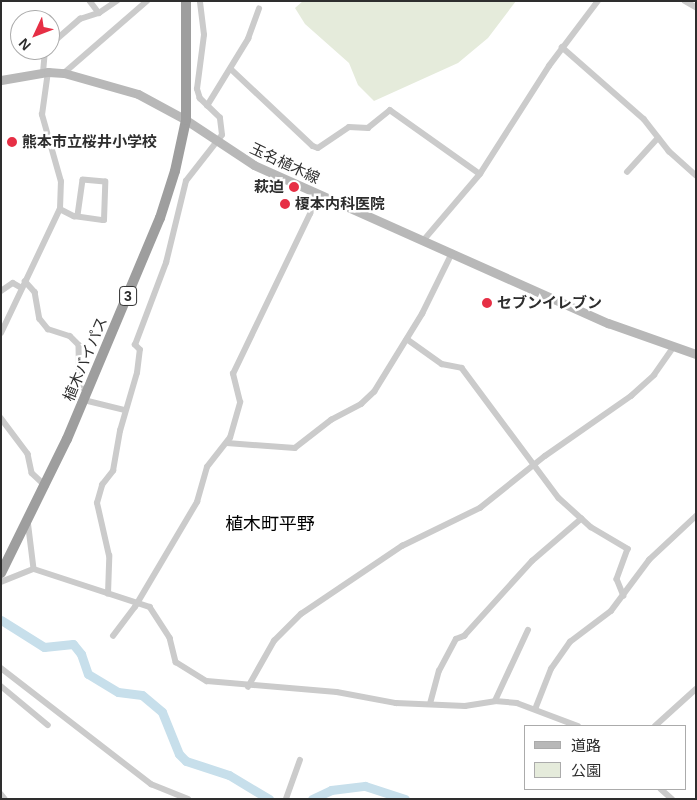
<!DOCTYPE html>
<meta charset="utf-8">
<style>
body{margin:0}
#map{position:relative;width:697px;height:800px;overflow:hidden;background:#fff;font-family:Helvetica,"Noto Sans JP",sans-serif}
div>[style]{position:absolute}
.green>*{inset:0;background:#e5ebdb}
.river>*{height:9px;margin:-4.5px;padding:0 4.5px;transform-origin:4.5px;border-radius:4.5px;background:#c7dfeb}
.minor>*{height:5.5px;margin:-2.75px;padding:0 2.75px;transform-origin:2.75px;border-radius:2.75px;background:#cbcbcb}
.secondary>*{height:9px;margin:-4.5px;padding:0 4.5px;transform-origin:4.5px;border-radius:4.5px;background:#b8b8b8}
.trunk>*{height:10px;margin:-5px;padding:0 5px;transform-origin:5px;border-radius:5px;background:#9e9e9e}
.dots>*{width:14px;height:14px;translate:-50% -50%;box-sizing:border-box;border:2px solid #fff;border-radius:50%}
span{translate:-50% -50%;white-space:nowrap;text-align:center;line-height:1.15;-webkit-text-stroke:5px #fff;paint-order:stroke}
.shield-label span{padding:1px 4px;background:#fff;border:1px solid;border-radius:4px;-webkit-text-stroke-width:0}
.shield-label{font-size:14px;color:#2e2e2e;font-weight:700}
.poi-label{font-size:15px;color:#2e2e2e;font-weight:700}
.left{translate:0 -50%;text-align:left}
.right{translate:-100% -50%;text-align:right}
.street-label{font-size:15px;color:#2e2e2e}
.quarter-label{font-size:18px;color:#000}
.frame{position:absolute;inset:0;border:2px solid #2e2e2e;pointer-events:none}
.legend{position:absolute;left:524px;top:725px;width:162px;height:65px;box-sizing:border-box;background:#fff;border:1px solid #ababab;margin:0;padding:6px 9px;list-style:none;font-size:15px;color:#2e2e2e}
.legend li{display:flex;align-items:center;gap:10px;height:25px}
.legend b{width:25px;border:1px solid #ababab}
.north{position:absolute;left:10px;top:10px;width:50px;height:50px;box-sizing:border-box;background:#fff;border:1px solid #ababab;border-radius:50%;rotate:227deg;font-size:14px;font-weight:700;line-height:20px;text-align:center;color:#2e2e2e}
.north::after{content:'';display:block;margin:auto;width:18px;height:22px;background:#e62f45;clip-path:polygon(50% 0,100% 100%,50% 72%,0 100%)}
</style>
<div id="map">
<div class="green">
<div style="clip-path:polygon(303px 1px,516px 1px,488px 38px,458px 63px,374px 101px,358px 85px,349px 63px,305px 24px,295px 8px)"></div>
</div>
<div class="river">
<div style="left:1px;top:620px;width:51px;rotate:32.1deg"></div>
<div style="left:44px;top:647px;width:29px;rotate:-6deg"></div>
<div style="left:73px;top:644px;width:13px;rotate:51deg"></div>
<div style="left:81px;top:654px;width:21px;rotate:71deg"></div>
<div style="left:88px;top:674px;width:35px;rotate:31deg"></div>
<div style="left:118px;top:692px;width:24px;rotate:7deg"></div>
<div style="left:142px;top:695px;width:26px;rotate:40deg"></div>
<div style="left:162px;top:712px;width:45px;rotate:68deg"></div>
<div style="left:179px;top:754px;width:10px;rotate:45deg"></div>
<div style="left:186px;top:761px;width:45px;rotate:18deg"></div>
<div style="left:229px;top:775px;width:47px;rotate:31deg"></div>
<div style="left:312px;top:799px;width:21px;rotate:-25deg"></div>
<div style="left:331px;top:790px;width:34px;rotate:-7deg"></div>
<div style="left:365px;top:786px;width:42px;rotate:18deg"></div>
</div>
<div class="minor">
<div style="left:90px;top:1px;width:15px;rotate:53deg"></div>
<div style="left:99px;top:13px;width:22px;rotate:-34deg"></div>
<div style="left:685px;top:1px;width:13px;rotate:29deg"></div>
<div style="left:50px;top:45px;width:40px;rotate:-41deg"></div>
<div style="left:80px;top:19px;width:20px;rotate:-18deg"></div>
<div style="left:562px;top:47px;width:109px;rotate:41.3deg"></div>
<div style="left:644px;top:119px;width:41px;rotate:52deg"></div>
<div style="left:669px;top:151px;width:36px;rotate:42deg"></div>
<div style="left:231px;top:69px;width:112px;rotate:43.2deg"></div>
<div style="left:313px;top:146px;width:5px;rotate:22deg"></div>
<div style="left:318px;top:148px;width:37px;rotate:-34deg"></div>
<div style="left:349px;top:127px;width:19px;rotate:3deg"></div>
<div style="left:368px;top:128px;width:28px;rotate:-39deg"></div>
<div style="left:390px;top:110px;width:110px;rotate:35.4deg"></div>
<div style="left:43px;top:73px;width:23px;rotate:-85deg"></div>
<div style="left:64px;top:73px;width:110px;rotate:-40.9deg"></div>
<div style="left:207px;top:106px;width:79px;rotate:-58.5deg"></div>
<div style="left:248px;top:39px;width:32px;rotate:-70deg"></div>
<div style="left:627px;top:172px;width:46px;rotate:-47.6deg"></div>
<div style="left:60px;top:209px;width:16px;rotate:27deg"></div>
<div style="left:74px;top:216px;width:29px;rotate:8deg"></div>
<div style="left:103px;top:220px;width:1px"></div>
<div style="left:104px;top:220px;width:38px;rotate:-88deg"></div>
<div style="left:105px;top:182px;width:22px;rotate:-175deg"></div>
<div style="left:83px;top:180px;width:36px;rotate:98deg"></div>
<div style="left:423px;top:241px;width:88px;rotate:-49.6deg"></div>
<div style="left:480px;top:174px;width:128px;rotate:-57.4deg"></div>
<div style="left:549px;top:66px;width:81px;rotate:-53deg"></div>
<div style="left:25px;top:281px;width:15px;rotate:48deg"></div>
<div style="left:35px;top:292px;width:27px;rotate:80deg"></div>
<div style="left:40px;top:319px;width:13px;rotate:51deg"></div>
<div style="left:48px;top:329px;width:23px;rotate:18deg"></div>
<div style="left:70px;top:336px;width:13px;rotate:45deg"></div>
<div style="left:79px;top:345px;width:39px;rotate:89deg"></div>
<div style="left:80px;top:384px;width:11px;rotate:49deg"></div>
<div style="left:1px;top:291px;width:14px;rotate:-34deg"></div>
<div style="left:13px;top:283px;width:10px;rotate:29deg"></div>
<div style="left:1px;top:333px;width:137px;rotate:-64.6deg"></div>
<div style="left:60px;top:209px;width:27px;rotate:-88deg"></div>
<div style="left:61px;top:182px;width:70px;rotate:-105.8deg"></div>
<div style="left:42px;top:115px;width:43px;rotate:-82.1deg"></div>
<div style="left:407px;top:339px;width:43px;rotate:35.5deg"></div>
<div style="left:442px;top:364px;width:20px;rotate:11deg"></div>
<div style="left:462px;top:368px;width:162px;rotate:53.3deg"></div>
<div style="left:559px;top:498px;width:43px;rotate:42.2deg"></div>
<div style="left:591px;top:527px;width:43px;rotate:30.7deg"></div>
<div style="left:628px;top:549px;width:32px;rotate:110deg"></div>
<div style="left:617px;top:579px;width:18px;rotate:68deg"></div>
<div style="left:84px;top:400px;width:42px;rotate:13.7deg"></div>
<div style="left:1px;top:418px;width:45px;rotate:53.1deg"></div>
<div style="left:28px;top:454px;width:19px;rotate:78deg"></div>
<div style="left:32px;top:473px;width:19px;rotate:43deg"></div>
<div style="left:227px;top:443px;width:68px;rotate:4.2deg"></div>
<div style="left:295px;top:448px;width:46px;rotate:-37.9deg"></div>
<div style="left:331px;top:420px;width:34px;rotate:-28deg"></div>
<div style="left:361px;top:404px;width:18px;rotate:-43deg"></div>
<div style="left:374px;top:392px;width:92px;rotate:-58.4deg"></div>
<div style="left:422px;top:314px;width:68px;rotate:-63.8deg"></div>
<div style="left:28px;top:520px;width:49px;rotate:83deg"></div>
<div style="left:1px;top:582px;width:35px;rotate:-22deg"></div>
<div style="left:34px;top:569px;width:122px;rotate:18.1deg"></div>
<div style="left:150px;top:607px;width:37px;rotate:57deg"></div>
<div style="left:170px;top:638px;width:25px;rotate:76deg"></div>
<div style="left:176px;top:662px;width:36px;rotate:32deg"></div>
<div style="left:207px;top:681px;width:130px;rotate:4.8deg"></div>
<div style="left:337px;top:692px;width:60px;rotate:10.6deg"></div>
<div style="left:396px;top:703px;width:69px;rotate:2.5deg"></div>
<div style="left:465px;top:706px;width:30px;rotate:-9deg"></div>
<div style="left:495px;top:701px;width:22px;rotate:5deg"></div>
<div style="left:517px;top:703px;width:65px;rotate:20.7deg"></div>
<div style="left:108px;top:594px;width:38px;rotate:-88deg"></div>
<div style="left:109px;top:556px;width:54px;rotate:-102.8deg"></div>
<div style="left:97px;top:503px;width:19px;rotate:-74deg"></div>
<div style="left:102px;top:485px;width:18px;rotate:-52deg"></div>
<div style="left:113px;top:471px;width:41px;rotate:-80.1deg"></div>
<div style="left:120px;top:431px;width:60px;rotate:-73.7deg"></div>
<div style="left:137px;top:373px;width:23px;rotate:-83deg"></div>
<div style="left:140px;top:350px;width:7px;rotate:-135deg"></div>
<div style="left:135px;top:345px;width:88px;rotate:-69.3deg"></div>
<div style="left:166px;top:263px;width:84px;rotate:-76.3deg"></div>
<div style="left:186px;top:181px;width:58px;rotate:-52deg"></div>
<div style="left:222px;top:135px;width:17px;rotate:-97deg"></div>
<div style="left:220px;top:118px;width:28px;rotate:-136deg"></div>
<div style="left:200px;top:99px;width:10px;rotate:-107deg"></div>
<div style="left:197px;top:89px;width:54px;rotate:-82.6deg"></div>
<div style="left:204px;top:35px;width:34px;rotate:-97deg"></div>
<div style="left:113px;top:636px;width:36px;rotate:-53deg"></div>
<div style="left:135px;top:607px;width:122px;rotate:-59.4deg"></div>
<div style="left:197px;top:502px;width:36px;rotate:-74deg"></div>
<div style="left:207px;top:467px;width:37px;rotate:-52deg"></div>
<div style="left:230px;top:438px;width:37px;rotate:-74deg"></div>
<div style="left:240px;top:402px;width:29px;rotate:-104deg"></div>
<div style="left:233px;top:374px;width:178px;rotate:-64.3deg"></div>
<div style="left:310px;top:214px;width:22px;rotate:-74deg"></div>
<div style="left:1px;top:668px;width:190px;rotate:37.7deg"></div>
<div style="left:151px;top:784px;width:40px;rotate:22deg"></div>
<div style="left:1px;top:686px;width:61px;rotate:39.7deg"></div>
<div style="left:248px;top:687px;width:53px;rotate:-60.5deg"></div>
<div style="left:274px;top:641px;width:38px;rotate:-45deg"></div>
<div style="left:301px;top:614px;width:122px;rotate:-34deg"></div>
<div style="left:402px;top:546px;width:87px;rotate:-26deg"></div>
<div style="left:480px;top:508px;width:83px;rotate:-38.7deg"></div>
<div style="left:545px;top:456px;width:105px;rotate:-34.9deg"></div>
<div style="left:631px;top:396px;width:31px;rotate:-42deg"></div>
<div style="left:654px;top:375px;width:35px;rotate:-55deg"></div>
<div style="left:495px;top:701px;width:78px;rotate:-65.1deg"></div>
<div style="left:430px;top:704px;width:34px;rotate:-75deg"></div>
<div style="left:439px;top:671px;width:36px;rotate:-62deg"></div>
<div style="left:456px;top:639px;width:9px;rotate:-21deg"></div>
<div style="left:464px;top:636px;width:101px;rotate:-47.8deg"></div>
<div style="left:532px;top:561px;width:65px;rotate:-40.6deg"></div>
<div style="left:536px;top:707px;width:41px;rotate:-68.5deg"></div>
<div style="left:551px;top:669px;width:33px;rotate:-55deg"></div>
<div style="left:570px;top:642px;width:51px;rotate:-37.1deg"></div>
<div style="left:611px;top:611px;width:64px;rotate:-53.3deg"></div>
<div style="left:649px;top:560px;width:64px;rotate:-43.1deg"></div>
<div style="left:655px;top:726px;width:55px;rotate:-42.1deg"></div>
<div style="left:661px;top:789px;width:15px;rotate:42deg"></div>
<div style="left:1px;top:794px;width:6px;rotate:51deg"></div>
<div style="left:286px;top:799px;width:41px;rotate:-70.3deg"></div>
</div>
<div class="secondary">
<div style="left:1px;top:80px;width:48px;rotate:-9.7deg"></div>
<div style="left:48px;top:72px;width:16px;rotate:4deg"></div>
<div style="left:64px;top:73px;width:77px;rotate:15.8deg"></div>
<div style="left:138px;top:94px;width:55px;rotate:28.4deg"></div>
<div style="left:186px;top:120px;width:82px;rotate:33.5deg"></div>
<div style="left:254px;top:165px;width:388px;rotate:24.1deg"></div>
<div style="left:608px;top:323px;width:93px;rotate:19.4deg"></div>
</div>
<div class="trunk">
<div style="left:1px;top:573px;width:149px;rotate:-63.8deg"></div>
<div style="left:67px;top:439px;width:240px;rotate:-67.2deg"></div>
<div style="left:160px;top:218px;width:49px;rotate:-72.3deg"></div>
<div style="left:175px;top:171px;width:52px;rotate:-77.8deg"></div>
<div style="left:186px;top:120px;width:119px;rotate:-90deg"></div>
</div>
<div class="dots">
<div style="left:12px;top:142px;background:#e62f45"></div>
<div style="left:294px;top:187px;background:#e62f45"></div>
<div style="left:285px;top:204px;background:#e62f45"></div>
<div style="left:487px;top:303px;background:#e62f45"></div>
</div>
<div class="shield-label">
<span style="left:128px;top:296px">3</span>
</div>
<div class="poi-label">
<span class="left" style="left:22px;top:142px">熊本市立桜井小学校</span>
<span class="right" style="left:284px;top:187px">萩迫</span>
<span class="left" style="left:295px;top:204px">榎本内科医院</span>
<span class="left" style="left:497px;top:303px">セブンイレブン</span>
</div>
<div class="street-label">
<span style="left:285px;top:163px;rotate:25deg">玉名植木線</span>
<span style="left:85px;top:359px;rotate:-67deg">植木バイパス</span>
</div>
<div class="quarter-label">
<span style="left:270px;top:524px">植木町平野</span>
</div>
<div class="frame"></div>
<ul class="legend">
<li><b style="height:6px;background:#b8b8b8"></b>道路</li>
<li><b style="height:14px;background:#e5ebdb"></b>公園</li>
</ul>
<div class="north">N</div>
</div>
